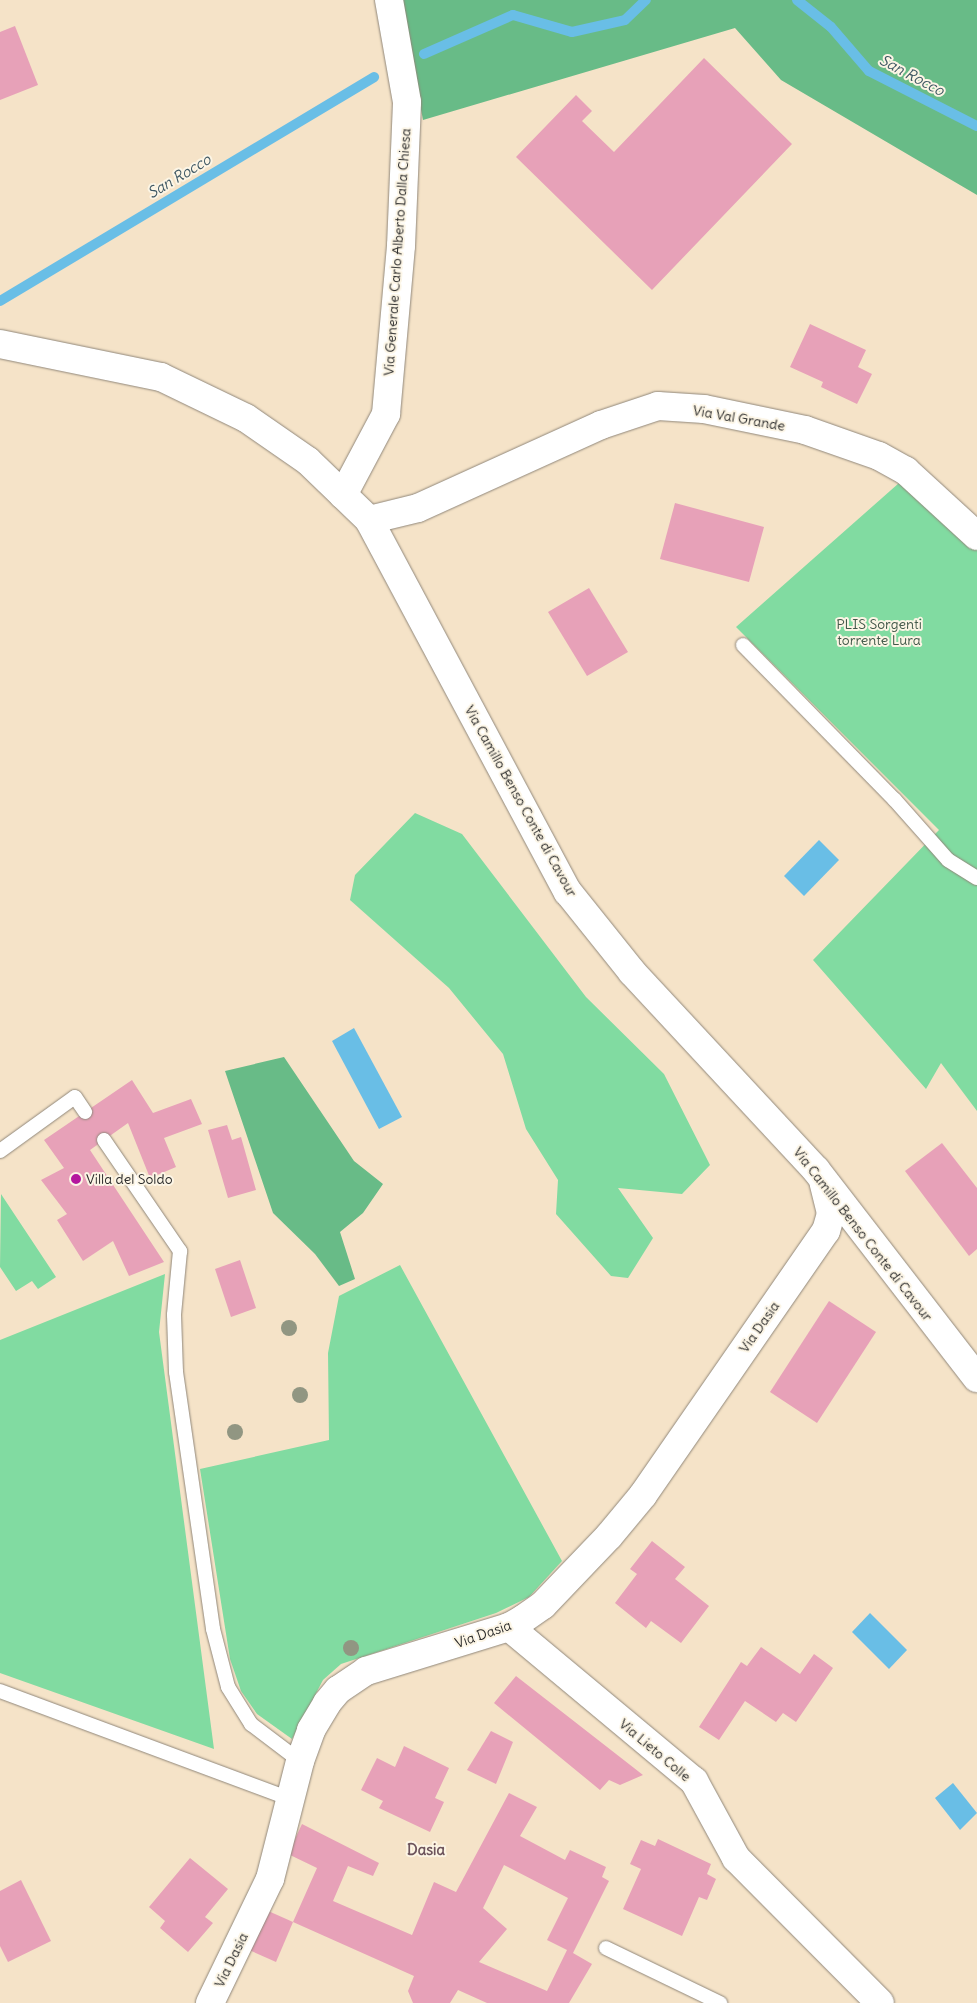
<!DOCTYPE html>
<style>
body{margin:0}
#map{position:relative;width:977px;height:2003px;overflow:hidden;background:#f5e3c8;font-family:Delius,sans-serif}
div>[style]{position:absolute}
.green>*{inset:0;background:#81dba1}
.forest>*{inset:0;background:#68bb87}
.water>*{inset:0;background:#69bee6}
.stream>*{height:10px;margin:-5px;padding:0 5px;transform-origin:5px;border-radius:5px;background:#69bee6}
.building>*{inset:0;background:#e7a1b8}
.roads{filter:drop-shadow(0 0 1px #90877a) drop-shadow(0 0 1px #90877a)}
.service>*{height:14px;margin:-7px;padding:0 7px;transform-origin:7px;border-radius:7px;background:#fff}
.minor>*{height:28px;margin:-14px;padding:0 14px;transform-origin:14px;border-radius:14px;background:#fff}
.trees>*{width:16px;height:16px;margin:-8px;border-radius:50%;background:#919682}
.dots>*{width:14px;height:14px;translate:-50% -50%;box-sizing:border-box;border:2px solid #fcf5e5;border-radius:50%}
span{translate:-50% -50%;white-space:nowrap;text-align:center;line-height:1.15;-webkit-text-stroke:4px #fcf5e5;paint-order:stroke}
.street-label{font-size:14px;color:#2b2b2b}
.park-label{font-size:14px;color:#405748}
.poi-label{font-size:14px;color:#2b2b2b}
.left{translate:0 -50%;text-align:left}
.water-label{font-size:15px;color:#3e5763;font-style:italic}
.neighbourhood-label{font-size:15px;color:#6d545c;font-weight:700}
</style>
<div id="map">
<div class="green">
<div style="clip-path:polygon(899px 483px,977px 547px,977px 1111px,941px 1063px,926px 1089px,813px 960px,939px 830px,736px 627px)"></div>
<div style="clip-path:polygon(415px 813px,462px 834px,586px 997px,664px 1074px,710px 1165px,682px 1194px,618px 1188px,653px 1238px,628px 1278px,611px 1276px,556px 1214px,558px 1180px,526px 1129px,503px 1054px,449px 988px,350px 900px,355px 875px)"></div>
<div style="clip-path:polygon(1px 1194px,56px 1277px,38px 1289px,32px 1281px,16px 1291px,0 1267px)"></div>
<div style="clip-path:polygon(400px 1265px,562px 1561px,529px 1597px,496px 1613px,341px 1664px,323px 1680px,292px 1739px,257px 1714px,241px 1691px,230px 1659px,200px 1469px,329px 1440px,328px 1353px,339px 1296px)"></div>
<div style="clip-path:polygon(165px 1274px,159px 1332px,214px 1749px,0 1673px,0 1340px)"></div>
</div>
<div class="forest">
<div style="clip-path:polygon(400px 0,977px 0,977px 195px,781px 80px,735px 28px,423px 120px)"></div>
<div style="clip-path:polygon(284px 1057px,354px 1161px,383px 1184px,363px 1213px,340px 1232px,355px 1279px,339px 1286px,315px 1254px,273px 1213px,225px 1071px)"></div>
</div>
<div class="water">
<div style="clip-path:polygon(819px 840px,839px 860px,804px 896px,784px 876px)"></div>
<div style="clip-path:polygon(354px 1028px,402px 1117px,379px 1129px,332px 1041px)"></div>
<div style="clip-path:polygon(870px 1613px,907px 1650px,889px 1669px,852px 1632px)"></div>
<div style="clip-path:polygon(953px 1783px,977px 1813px,960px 1830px,935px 1798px)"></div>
</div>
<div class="stream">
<div style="left:797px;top:0;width:43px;rotate:38.5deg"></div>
<div style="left:831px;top:27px;width:58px;rotate:49.2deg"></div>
<div style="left:869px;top:71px;width:121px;rotate:27deg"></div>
<div style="left:424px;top:54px;width:97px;rotate:-23.7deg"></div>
<div style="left:513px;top:15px;width:61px;rotate:16.1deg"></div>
<div style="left:572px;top:32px;width:54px;rotate:-12.8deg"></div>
<div style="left:625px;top:20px;width:29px;rotate:-44deg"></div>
<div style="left:0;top:301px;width:436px;rotate:-30.9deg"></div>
</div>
<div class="building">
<div style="clip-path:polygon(15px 26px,38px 85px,0 100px,0 32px)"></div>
<div style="clip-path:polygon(704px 58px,792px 144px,652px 290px,516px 157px,576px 95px,592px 111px,582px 121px,614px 152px)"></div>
<div style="clip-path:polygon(810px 324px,866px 350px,858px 367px,872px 374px,857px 404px,821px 387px,823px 382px,790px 367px)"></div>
<div style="clip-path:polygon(675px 503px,764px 527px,749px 582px,660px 559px)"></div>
<div style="clip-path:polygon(589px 588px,628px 652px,587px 676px,548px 612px)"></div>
<div style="clip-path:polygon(132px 1080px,153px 1113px,191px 1099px,202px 1124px,164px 1138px,176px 1167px,150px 1178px,128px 1123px,90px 1150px,164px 1262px,129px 1276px,113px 1241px,83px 1261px,57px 1220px,67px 1214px,41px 1180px,64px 1168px,44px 1140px)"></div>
<div style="clip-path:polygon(227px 1125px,232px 1140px,241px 1137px,256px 1190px,228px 1198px,208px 1130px)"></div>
<div style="clip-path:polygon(942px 1143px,977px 1188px,977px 1249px,969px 1256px,905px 1171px)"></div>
<div style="clip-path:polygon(240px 1260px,256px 1308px,231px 1317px,215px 1269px)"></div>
<div style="clip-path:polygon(829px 1301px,876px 1332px,817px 1423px,770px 1392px)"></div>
<div style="clip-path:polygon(652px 1541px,685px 1567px,675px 1579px,709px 1606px,681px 1643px,651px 1621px,646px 1628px,615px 1603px,637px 1574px,630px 1569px)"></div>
<div style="clip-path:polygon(761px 1647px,800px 1674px,814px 1654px,833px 1668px,796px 1722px,783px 1713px,776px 1722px,745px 1701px,719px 1740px,699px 1727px,741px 1662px,747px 1666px)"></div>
<div style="clip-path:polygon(516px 1676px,643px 1775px,620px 1785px,609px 1780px,600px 1790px,494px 1703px)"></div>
<div style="clip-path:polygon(491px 1731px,513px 1742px,496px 1784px,467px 1770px)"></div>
<div style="clip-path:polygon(404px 1746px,449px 1768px,435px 1798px,444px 1802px,430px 1832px,379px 1808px,383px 1801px,361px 1790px,377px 1758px,395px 1767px)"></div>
<div style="clip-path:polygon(evenodd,509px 1793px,537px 1807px,520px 1836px,565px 1860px,570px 1850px,606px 1867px,602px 1877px,609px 1881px,573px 1953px,592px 1964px,569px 2003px,487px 2003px,458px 1990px,450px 2003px,413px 2003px,408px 1991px,414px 1976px,293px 1922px,317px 1868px,288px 1854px,302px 1824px,379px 1863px,373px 1876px,348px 1866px,333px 1901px,412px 1935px,434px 1882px,456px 1892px,509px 1793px,504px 1865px,568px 1898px,547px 1940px,567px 1950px,547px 1991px,479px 1962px,507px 1929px,483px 1908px,504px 1865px)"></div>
<div style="clip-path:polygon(658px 1839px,711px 1864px,707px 1874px,716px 1879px,707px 1900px,699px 1897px,682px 1936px,623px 1909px,641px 1869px,630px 1864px,641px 1840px,655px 1846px)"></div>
<div style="clip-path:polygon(190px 1858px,228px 1889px,205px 1917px,213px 1923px,188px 1952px,160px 1928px,165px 1921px,149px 1907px)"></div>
<div style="clip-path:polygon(21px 1880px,51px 1941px,8px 1962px,0 1946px,0 1891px)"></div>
<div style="clip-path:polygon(266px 1910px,293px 1922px,276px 1962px,249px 1950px)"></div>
</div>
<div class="roads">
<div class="service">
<div style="left:743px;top:645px;width:216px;rotate:45.6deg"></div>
<div style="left:894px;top:799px;width:81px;rotate:48.5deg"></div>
<div style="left:948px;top:860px;width:34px;rotate:32deg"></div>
<div style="left:104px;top:1140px;width:135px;rotate:55.6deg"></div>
<div style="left:180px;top:1251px;width:64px;rotate:95.4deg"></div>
<div style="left:174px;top:1315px;width:57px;rotate:88deg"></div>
<div style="left:176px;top:1372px;width:260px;rotate:81.8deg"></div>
<div style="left:213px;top:1629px;width:60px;rotate:75.5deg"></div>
<div style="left:228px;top:1687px;width:44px;rotate:58.1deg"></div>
<div style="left:251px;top:1724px;width:61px;rotate:37.1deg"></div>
<div style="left:0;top:1151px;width:92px;rotate:-35.8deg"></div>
<div style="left:75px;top:1097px;width:18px;rotate:56deg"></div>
<div style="left:0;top:1691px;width:307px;rotate:20.4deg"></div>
<div style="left:606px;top:1948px;width:127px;rotate:25.8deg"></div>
</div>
<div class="minor">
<div style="left:0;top:344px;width:164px;rotate:11.6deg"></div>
<div style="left:161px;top:377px;width:94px;rotate:25.8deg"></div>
<div style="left:246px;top:418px;width:75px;rotate:34.7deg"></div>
<div style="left:308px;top:461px;width:85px;rotate:44deg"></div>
<div style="left:369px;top:520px;width:422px;rotate:61.9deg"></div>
<div style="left:568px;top:892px;width:102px;rotate:51.3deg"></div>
<div style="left:632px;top:972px;width:270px;rotate:47.1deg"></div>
<div style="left:816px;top:1170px;width:263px;rotate:52.3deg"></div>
<div style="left:343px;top:495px;width:92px;rotate:-62deg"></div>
<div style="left:386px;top:414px;width:169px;rotate:-84.9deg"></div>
<div style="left:401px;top:246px;width:144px;rotate:-87.6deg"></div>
<div style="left:407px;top:102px;width:104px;rotate:-100deg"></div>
<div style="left:369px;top:520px;width:50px;rotate:-13.8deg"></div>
<div style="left:418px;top:508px;width:201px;rotate:-24.4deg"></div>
<div style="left:601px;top:425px;width:60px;rotate:-18.4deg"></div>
<div style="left:658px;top:406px;width:46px;rotate:3.7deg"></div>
<div style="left:704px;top:409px;width:103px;rotate:11.7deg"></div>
<div style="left:805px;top:430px;width:78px;rotate:19.4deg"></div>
<div style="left:879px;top:456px;width:31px;rotate:29deg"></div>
<div style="left:906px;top:471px;width:96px;rotate:42.5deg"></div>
<div style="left:509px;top:1627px;width:241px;rotate:39.8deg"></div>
<div style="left:694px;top:1781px;width:88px;rotate:61.4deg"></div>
<div style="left:736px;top:1858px;width:204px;rotate:45.2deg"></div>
<div style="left:210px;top:2003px;width:138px;rotate:-64.2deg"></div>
<div style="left:270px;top:1879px;width:122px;rotate:-75.7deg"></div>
<div style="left:300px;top:1761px;width:33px;rotate:-70deg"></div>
<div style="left:311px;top:1730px;width:31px;rotate:-59deg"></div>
<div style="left:327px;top:1703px;width:17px;rotate:-50deg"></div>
<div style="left:338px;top:1690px;width:34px;rotate:-34deg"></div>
<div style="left:366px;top:1671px;width:150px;rotate:-17.1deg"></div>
<div style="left:509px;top:1627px;width:16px;rotate:-30deg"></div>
<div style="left:523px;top:1619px;width:24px;rotate:-35deg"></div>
<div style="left:543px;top:1605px;width:95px;rotate:-46.3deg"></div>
<div style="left:609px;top:1536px;width:53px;rotate:-50.3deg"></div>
<div style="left:643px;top:1495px;width:321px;rotate:-55.3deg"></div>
<div style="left:826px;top:1231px;width:19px;rotate:-74deg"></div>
<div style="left:831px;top:1213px;width:30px;rotate:-104deg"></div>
</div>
</div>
<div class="trees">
<div style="left:289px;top:1328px"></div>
<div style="left:300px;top:1395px"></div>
<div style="left:235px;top:1432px"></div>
<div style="left:351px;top:1648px"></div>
</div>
<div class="dots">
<div style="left:76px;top:1179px;background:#b5179e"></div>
</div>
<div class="street-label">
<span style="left:397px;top:252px;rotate:-86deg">Via Generale Carlo Alberto Dalla Chiesa</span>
<span style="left:739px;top:418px;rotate:10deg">Via Val Grande</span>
<span style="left:521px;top:801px;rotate:61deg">Via Camillo Benso Conte di Cavour</span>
<span style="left:863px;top:1234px;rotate:52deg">Via Camillo Benso Conte di Cavour</span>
<span style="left:759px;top:1327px;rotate:-55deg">Via Dasia</span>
<span style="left:483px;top:1634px;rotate:-19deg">Via Dasia</span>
<span style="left:655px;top:1750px;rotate:40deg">Via Lieto Colle</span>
<span style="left:231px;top:1960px;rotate:-64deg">Via Dasia</span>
</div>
<div class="park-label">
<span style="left:879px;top:632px">PLIS Sorgenti<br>torrente Lura</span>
</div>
<div class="poi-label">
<span class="left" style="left:86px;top:1179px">Villa del Soldo</span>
</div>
<div class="water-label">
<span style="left:912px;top:75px;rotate:28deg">San Rocco</span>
<span style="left:179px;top:176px;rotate:-31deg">San Rocco</span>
</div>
<div class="neighbourhood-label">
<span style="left:426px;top:1850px">Dasia</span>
</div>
</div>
